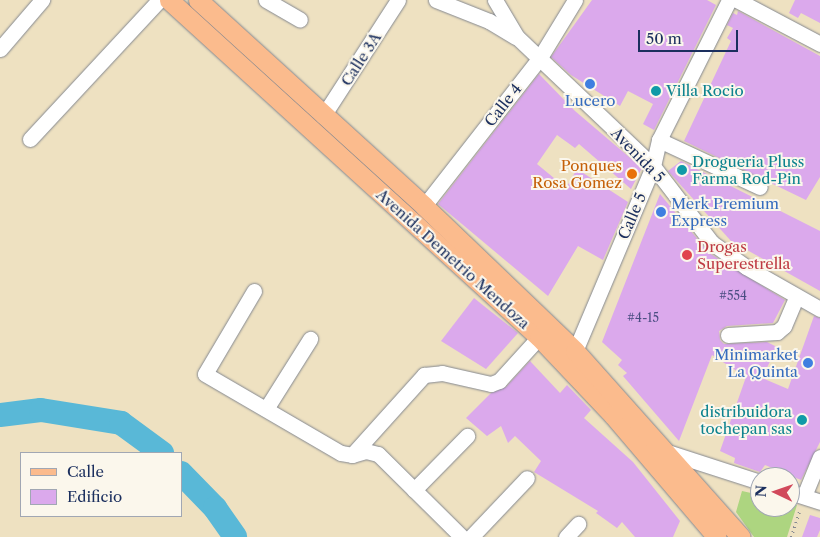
<!DOCTYPE html>
<style>
body{margin:0}
#map{position:relative;width:820px;height:537px;overflow:hidden;background:#eee1c1;font-family:"Libre Caslon Text",serif}
div>[style]{position:absolute}
.green>*{inset:0;background:#add580}
.river>*{height:24px;margin:-12px;padding:0 12px;transform-origin:12px;border-radius:12px;background:#59b8d7}
.building>*{inset:0;background:#dba9ec}
.path>*{height:2.5px;margin-top:-1.25px;transform-origin:0;background:repeating-linear-gradient(90deg,#848890 0 1px,transparent 0 5px)}
.roads{filter:drop-shadow(0 0 1px #848890) drop-shadow(0 0 1px #848890)}
.minor>*{height:15px;margin:-7.5px;padding:0 7.5px;transform-origin:7.5px;border-radius:7.5px;background:#fff}
.major>*{height:19px;margin:-9.5px;padding:0 9.5px;transform-origin:9.5px;border-radius:9.5px;background:#fbbb8d}
.dots>*{width:14px;height:14px;translate:-50% -50%;box-sizing:border-box;border:2px solid #fbf7ec;border-radius:50%}
span{translate:-50% -50%;white-space:nowrap;text-align:center;line-height:1.15;-webkit-text-stroke:4px #fbf7ec;paint-order:stroke}
.number-label{font-size:12px;color:#4b4e82}
.number-label span{-webkit-text-stroke-width:0}
.street-label{font-size:15px;color:#1b2f5e}
.culture-label{font-size:15px;color:#0d838f}
.left{translate:0 -50%;text-align:left}
.right{translate:-100% -50%;text-align:right}
.shop-label{font-size:15px;color:#366cbe}
.food-label{font-size:15px;color:#c56008}
.health-label{font-size:15px;color:#be3a42}
.legend{position:absolute;left:20px;top:452px;width:162px;height:65px;box-sizing:border-box;background:#fbf7ec;border:1px solid #a1a7b3;margin:0;padding:6px 9px;list-style:none;font-size:15px;color:#1b2f5e}
.legend li{display:flex;align-items:center;gap:10px;height:25px}
.legend b{width:25px;border:1px solid #a1a7b3}
.north{position:absolute;left:750px;top:467px;width:50px;height:50px;box-sizing:border-box;background:#fbf7ec;border:1px solid #a1a7b3;border-radius:50%;rotate:273deg;font-size:14px;font-weight:700;line-height:20px;text-align:center;color:#1b2f5e}
.north::after{content:'';display:block;margin:auto;width:18px;height:22px;background:#d1495b;clip-path:polygon(50% 0,100% 100%,50% 72%,0 100%)}
.scale{position:absolute;left:638px;top:30px;width:100px;height:22px;box-sizing:border-box;border:2px solid #1b2f5e;border-top:0;padding-left:6px;font-size:15px;line-height:18px;white-space:nowrap;color:#1b2f5e;-webkit-text-stroke:4px #fbf7ec;paint-order:stroke}
</style>
<div id="map">
<div class="green">
<div style="clip-path:polygon(742px 491px,760px 495px,760px 507px,797px 505px,787px 537px,754px 537px,736px 512px)"></div>
</div>
<div class="river">
<div style="left:0;top:415px;width:41px;rotate:-7deg"></div>
<div style="left:41px;top:410px;width:81px;rotate:9.2deg"></div>
<div style="left:121px;top:423px;width:51px;rotate:36.2deg"></div>
<div style="left:181px;top:473px;width:49px;rotate:45.8deg"></div>
<div style="left:215px;top:508px;width:35px;rotate:55deg"></div>
</div>
<div class="building">
<div style="clip-path:polygon(592px 0,707px 0,716px 5px,654px 130px,643px 124px,653px 104px,628px 91px,620px 106px,571px 75px,551px 57px)"></div>
<div style="clip-path:polygon(795px 0,820px 0,820px 23px,801px 13px,798px 18px,789px 13px)"></div>
<div style="clip-path:polygon(738px 11px,820px 56px,820px 177px,806px 200px,684px 141px,731px 41px,727px 38px,733px 28px,727px 25px,733px 13px,737px 15px)"></div>
<div style="clip-path:polygon(539px 74px,575px 111px,642px 168px,631px 189px,579px 144px,575px 148px,557px 135px,537px 164px,566px 188px,577px 169px,628px 202px,603px 260px,578px 246px,548px 296px,438px 204px)"></div>
<div style="clip-path:polygon(681px 161px,820px 231px,820px 291px,731px 241px,668px 171px)"></div>
<div style="clip-path:polygon(660px 194px,709px 253px,785px 300px,773px 323px,727px 326px,719px 331px,720px 340px,724px 344px,767px 342px,777px 347px,762px 378px,788px 389px,814px 316px,820px 318px,820px 442px,801px 480px,765px 465px,760px 472px,734px 463px,735px 458px,720px 451px,746px 377px,712px 355px,679px 441px,623px 376px,627px 373px,618px 365px,622px 360px,602px 342px)"></div>
<div style="clip-path:polygon(474px 298px,518px 333px,486px 369px,441px 341px)"></div>
<div style="clip-path:polygon(530px 361px,560px 393px,567px 385px,591px 410px,584px 418px,633px 462px,680px 521px,673px 537px,635px 537px,622px 522px,617px 528px,596px 513px,598px 511px,534px 472px,541px 461px,515px 436px,508px 443px,501px 426px,487px 436px,466px 418px,491px 393px,506px 387px)"></div>
<div style="clip-path:polygon(810px 515px,820px 518px,820px 530px,817px 537px,802px 537px)"></div>
</div>
<div class="path">
<div style="left:791px;top:537px;width:28px;rotate:-72deg"></div>
</div>
<div class="roads">
<div class="minor">
<div style="left:266px;top:0;width:39px;rotate:30deg"></div>
<div style="left:436px;top:0;width:57px;rotate:21.6deg"></div>
<div style="left:489px;top:21px;width:31px;rotate:31deg"></div>
<div style="left:495px;top:0;width:43px;rotate:59.3deg"></div>
<div style="left:517px;top:37px;width:187px;rotate:43.5deg"></div>
<div style="left:653px;top:166px;width:97px;rotate:52.5deg"></div>
<div style="left:712px;top:243px;width:42px;rotate:35.2deg"></div>
<div style="left:746px;top:267px;width:85px;rotate:29.6deg"></div>
<div style="left:737px;top:0;width:94px;rotate:27.9deg"></div>
<div style="left:0;top:49px;width:65px;rotate:-49.4deg"></div>
<div style="left:323px;top:116px;width:138px;rotate:-57.1deg"></div>
<div style="left:30px;top:139px;width:190px;rotate:-47.1deg"></div>
<div style="left:659px;top:140px;width:111px;rotate:25deg"></div>
<div style="left:424px;top:206px;width:187px;rotate:-52deg"></div>
<div style="left:539px;top:59px;width:69px;rotate:-58.6deg"></div>
<div style="left:254px;top:291px;width:96px;rotate:120.6deg"></div>
<div style="left:205px;top:374px;width:157px;rotate:30.2deg"></div>
<div style="left:341px;top:453px;width:11px;rotate:10deg"></div>
<div style="left:352px;top:455px;width:15px;rotate:-16deg"></div>
<div style="left:366px;top:451px;width:12px;rotate:14deg"></div>
<div style="left:378px;top:454px;width:118px;rotate:44.7deg"></div>
<div style="left:728px;top:335px;width:49px;rotate:-3.5deg"></div>
<div style="left:777px;top:332px;width:9px;rotate:-41deg"></div>
<div style="left:784px;top:326px;width:30px;rotate:-67deg"></div>
<div style="left:575px;top:351px;width:201px;rotate:-67.1deg"></div>
<div style="left:653px;top:166px;width:27px;rotate:-77deg"></div>
<div style="left:659px;top:140px;width:157px;rotate:-63.4deg"></div>
<div style="left:266px;top:409px;width:83px;rotate:-57.8deg"></div>
<div style="left:667px;top:452px;width:98px;rotate:17.9deg"></div>
<div style="left:352px;top:455px;width:108px;rotate:-48deg"></div>
<div style="left:424px;top:375px;width:18px;rotate:-6deg"></div>
<div style="left:442px;top:373px;width:50px;rotate:12.7deg"></div>
<div style="left:491px;top:384px;width:9px;rotate:-21deg"></div>
<div style="left:499px;top:381px;width:59px;rotate:-47.7deg"></div>
<div style="left:414px;top:490px;width:76px;rotate:-45.5deg"></div>
<div style="left:790px;top:492px;width:32px;rotate:18deg"></div>
<div style="left:804px;top:496px;width:42px;rotate:-67.7deg"></div>
<div style="left:471px;top:537px;width:81px;rotate:-46.5deg"></div>
<div style="left:566px;top:537px;width:18px;rotate:-47deg"></div>
</div>
<div class="major">
<div style="left:169px;top:0;width:500px;rotate:42.33deg"></div>
<div style="left:539px;top:337px;width:108px;rotate:46.5deg"></div>
<div style="left:613px;top:415px;width:160px;rotate:49.6deg"></div>
<div style="left:198px;top:0;width:306px;rotate:42.3deg"></div>
<div style="left:424px;top:206px;width:209px;rotate:43.8deg"></div>
<div style="left:575px;top:351px;width:249px;rotate:48.3deg"></div>
</div>
</div>
<div class="dots">
<div style="left:590px;top:84px;background:#3f7fe0"></div>
<div style="left:656px;top:91px;background:#0f9aa8"></div>
<div style="left:682px;top:170px;background:#0f9aa8"></div>
<div style="left:632px;top:174px;background:#e8710a"></div>
<div style="left:661px;top:212px;background:#3f7fe0"></div>
<div style="left:687px;top:255px;background:#e0444e"></div>
<div style="left:808px;top:363px;background:#3f7fe0"></div>
<div style="left:802px;top:420px;background:#0f9aa8"></div>
</div>
<div class="number-label">
<span style="left:733px;top:296px">#554</span>
<span style="left:643px;top:318px">#4-15</span>
</div>
<div class="street-label">
<span style="left:361px;top:59px;rotate:-57deg">Calle 3A</span>
<span style="left:503px;top:105px;rotate:-52deg">Calle 4</span>
<span style="left:638px;top:155px;rotate:46deg">Avenida 5</span>
<span style="left:632px;top:216px;rotate:-67deg">Calle 5</span>
<span style="left:453px;top:259px;rotate:42deg">Avenida Demetrio Mendoza</span>
</div>
<div class="culture-label">
<span class="left" style="left:666px;top:91px">Villa Rocio</span>
<span class="left" style="left:692px;top:170px">Drogueria Pluss<br>Farma Rod-Pin</span>
<span class="right" style="left:792px;top:420px">distribuidora<br>tochepan sas</span>
</div>
<div class="shop-label">
<span style="left:590px;top:101px">Lucero</span>
<span class="left" style="left:671px;top:212px">Merk Premium<br>Express</span>
<span class="right" style="left:798px;top:363px">Minimarket<br>La Quinta</span>
</div>
<div class="food-label">
<span class="right" style="left:622px;top:174px">Ponques<br>Rosa Gomez</span>
</div>
<div class="health-label">
<span class="left" style="left:697px;top:255px">Drogas<br>Superestrella</span>
</div>
<ul class="legend">
<li><b style="height:6px;background:#fbbb8d"></b>Calle</li>
<li><b style="height:14px;background:#dba9ec"></b>Edificio</li>
</ul>
<div class="north">N</div>
<div class="scale">50 m</div>
</div>
